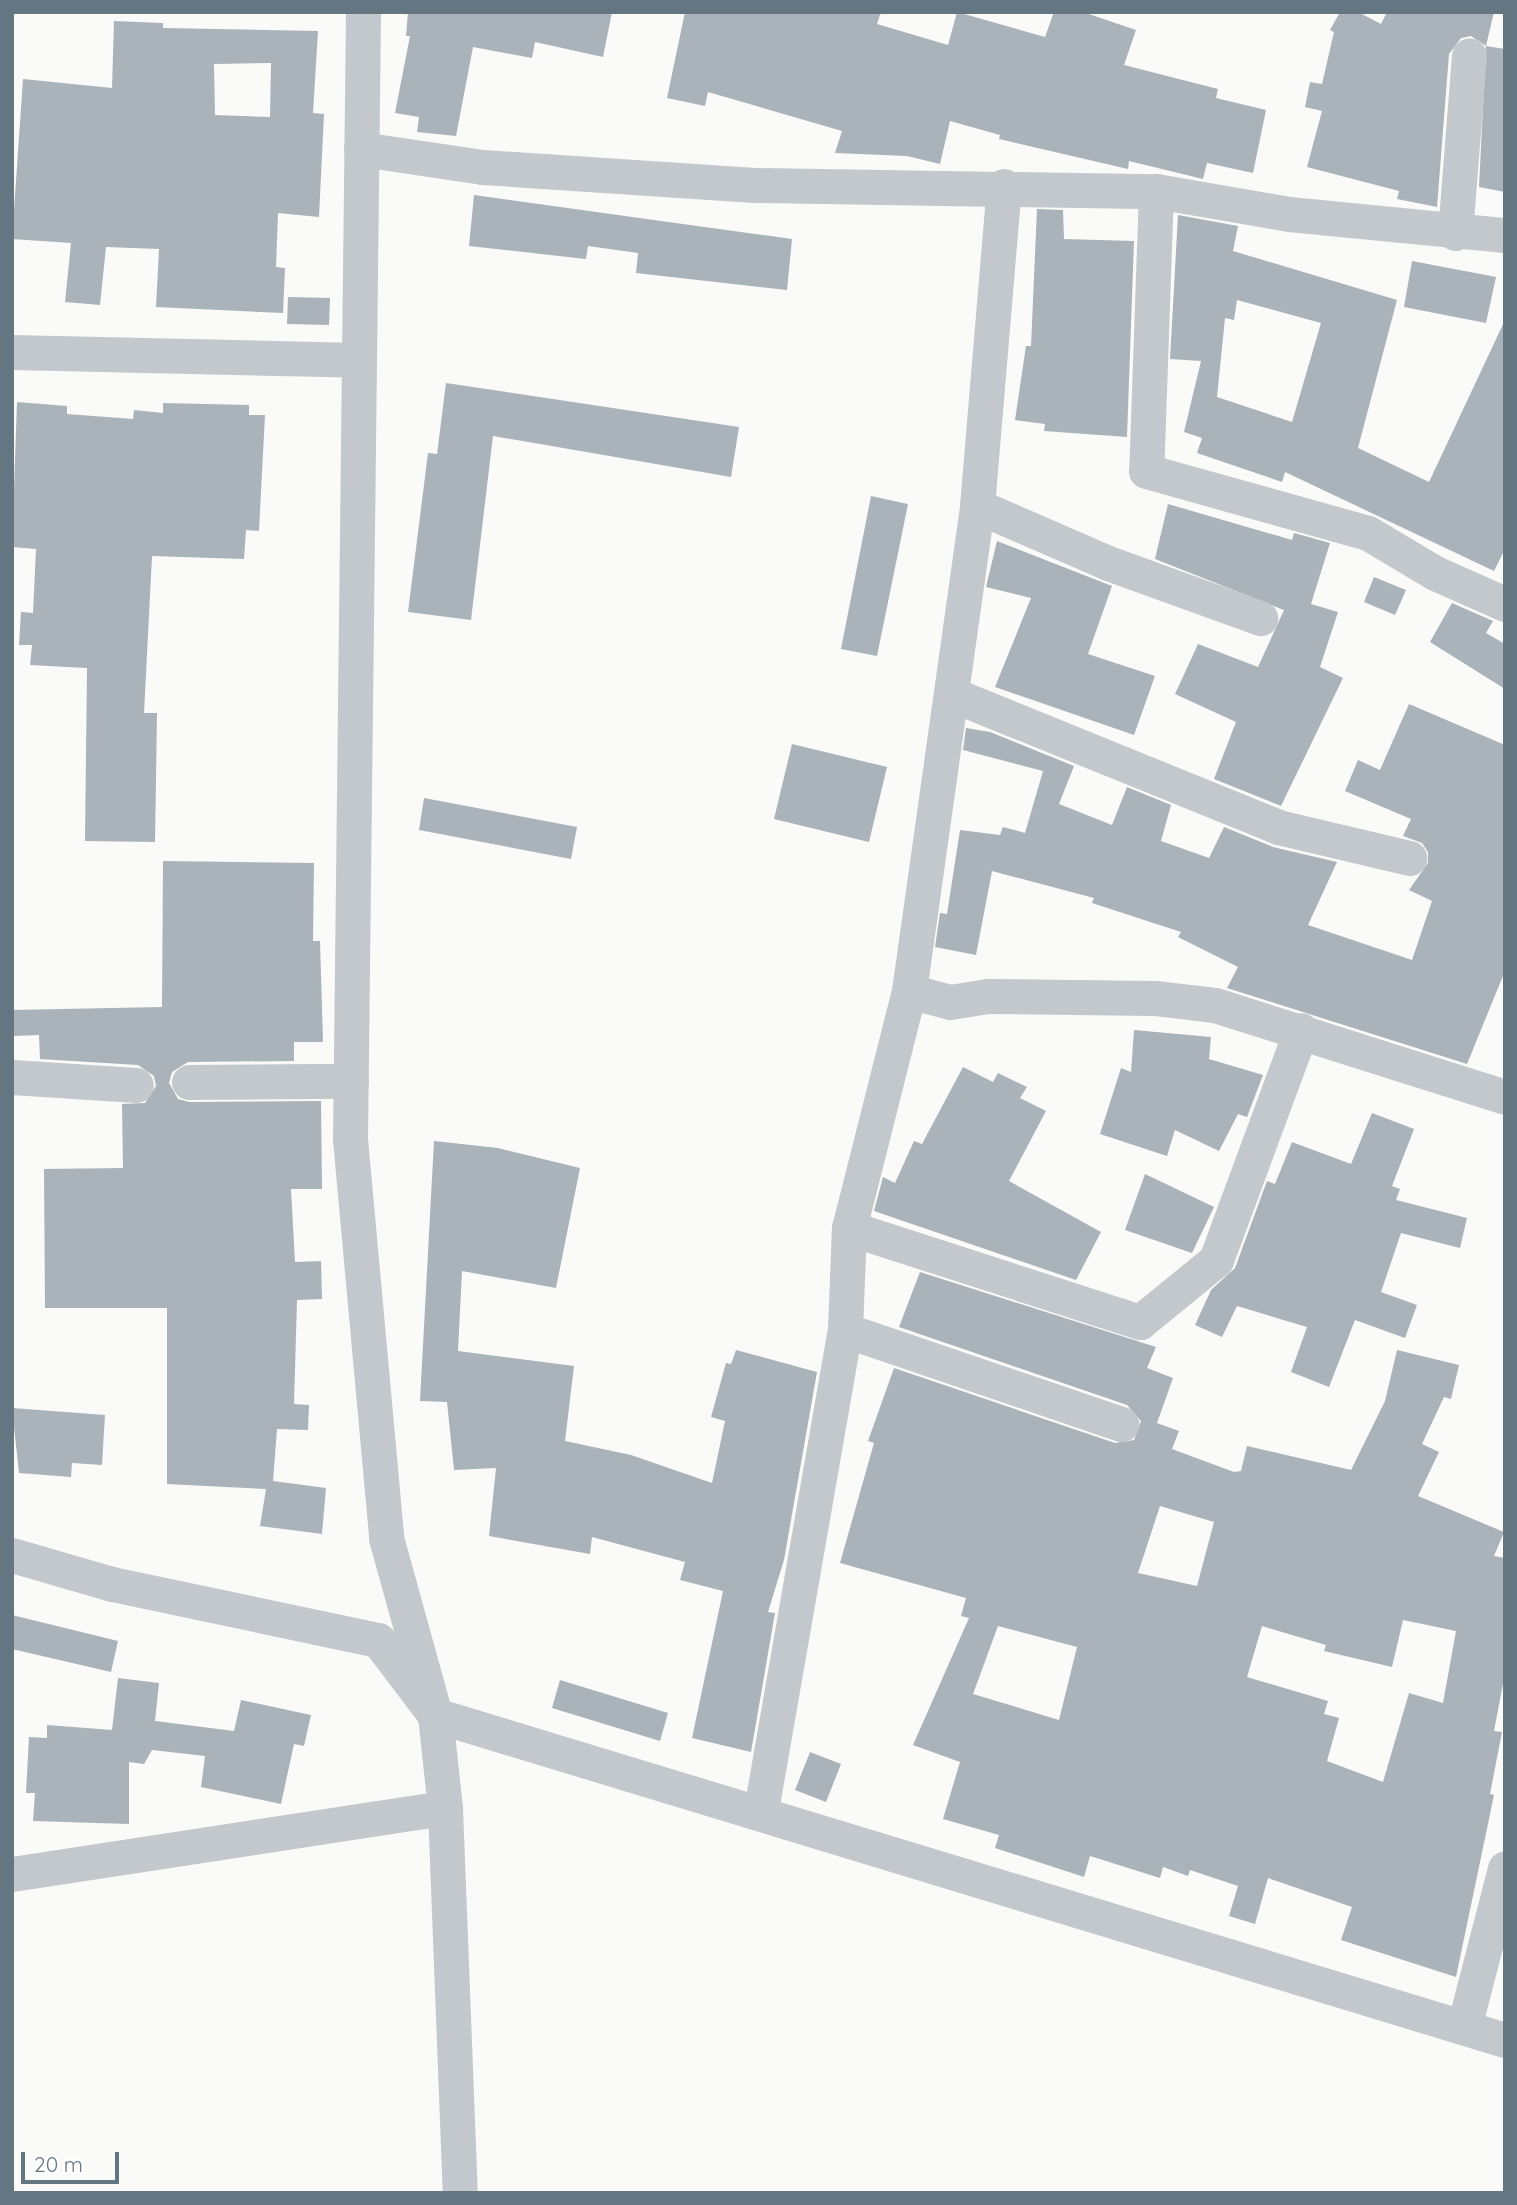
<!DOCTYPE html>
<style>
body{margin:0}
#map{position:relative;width:1517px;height:2205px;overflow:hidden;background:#fafaf8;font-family:Quicksand,sans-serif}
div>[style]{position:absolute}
.building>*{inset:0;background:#aab3b9}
.minor>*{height:35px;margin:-17.5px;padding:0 17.5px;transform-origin:17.5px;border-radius:17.5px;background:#c3c8cc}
span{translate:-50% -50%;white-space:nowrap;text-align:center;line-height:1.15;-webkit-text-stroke:7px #fff;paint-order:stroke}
.frame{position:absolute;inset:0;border:14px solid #657683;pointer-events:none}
.scale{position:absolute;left:21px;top:2152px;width:98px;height:32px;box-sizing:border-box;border:4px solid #657683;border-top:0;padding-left:9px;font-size:21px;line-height:24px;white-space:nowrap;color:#657683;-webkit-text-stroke:5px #fff;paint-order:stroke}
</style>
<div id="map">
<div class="building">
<div style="clip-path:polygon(408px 12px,612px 12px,603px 57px,535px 42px,532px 58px,473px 47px,456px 136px,417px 132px,419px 117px,395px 113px,410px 36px,406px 36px)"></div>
<div style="clip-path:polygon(685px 12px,881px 12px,877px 24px,948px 45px,957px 12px,1045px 37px,1054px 12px,1083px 12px,1136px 30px,1124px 65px,1218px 89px,1216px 98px,1266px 110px,1253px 173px,1207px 163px,1203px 179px,1129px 161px,1128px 169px,999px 139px,1000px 135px,950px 121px,940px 164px,907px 156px,835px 153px,842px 131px,708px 92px,705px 106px,667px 98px)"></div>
<div style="clip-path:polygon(1340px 12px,1358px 12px,1381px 24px,1387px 12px,1494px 12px,1486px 46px,1471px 36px,1461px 38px,1449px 54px,1437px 207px,1397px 199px,1399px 191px,1307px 167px,1322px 111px,1305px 107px,1310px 82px,1322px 84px,1334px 32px,1330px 30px)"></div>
<div style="clip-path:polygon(evenodd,114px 21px,163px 23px,163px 28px,318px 31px,313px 113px,324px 114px,319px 217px,278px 213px,276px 267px,285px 268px,283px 313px,156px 307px,159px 249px,106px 247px,100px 305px,65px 302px,71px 243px,12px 239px,23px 79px,112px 88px,114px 21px,271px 63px,270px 117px,215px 115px,214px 64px,271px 63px)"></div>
<div style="clip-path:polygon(1486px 46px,1505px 49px,1505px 192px,1479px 187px)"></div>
<div style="clip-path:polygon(474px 195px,792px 239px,787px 290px,636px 273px,638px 253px,588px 246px,586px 259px,469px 246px)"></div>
<div style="clip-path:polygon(1037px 209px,1063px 210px,1064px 239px,1134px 241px,1127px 437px,1044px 431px,1045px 424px,1015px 420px,1026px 346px,1031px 346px)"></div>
<div style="clip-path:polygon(evenodd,1178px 215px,1238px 226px,1233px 251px,1397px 300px,1358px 448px,1429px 482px,1505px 320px,1505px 549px,1494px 571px,1285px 472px,1282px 482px,1197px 453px,1202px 438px,1184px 432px,1201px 361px,1170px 359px,1178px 215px,1237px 300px,1321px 323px,1292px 422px,1217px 397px,1225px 318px,1234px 320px,1237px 300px)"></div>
<div style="clip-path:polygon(1412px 261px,1496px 277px,1486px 323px,1404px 307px)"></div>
<div style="clip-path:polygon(288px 297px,330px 298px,329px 325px,287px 324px)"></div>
<div style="clip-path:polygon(446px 383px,739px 427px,731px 477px,493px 436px,471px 620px,408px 612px,428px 453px,437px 454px)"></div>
<div style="clip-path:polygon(17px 402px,67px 406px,67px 414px,133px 419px,134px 410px,163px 413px,163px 403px,249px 405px,249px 415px,265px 415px,259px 531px,246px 530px,244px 559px,152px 556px,144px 713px,157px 713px,155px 842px,85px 841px,87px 668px,30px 665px,32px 645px,19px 645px,21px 612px,33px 613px,36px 549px,12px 547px)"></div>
<div style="clip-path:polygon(871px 496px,908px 504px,877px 656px,841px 649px)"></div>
<div style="clip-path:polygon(1168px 504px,1292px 540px,1294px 533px,1330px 543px,1311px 604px,1338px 612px,1320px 667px,1343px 678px,1281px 806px,1214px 779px,1236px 722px,1175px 694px,1198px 644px,1258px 667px,1284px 610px,1155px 559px)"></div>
<div style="clip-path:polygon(997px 541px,1112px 586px,1088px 654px,1155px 676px,1134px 735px,995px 687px,1031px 598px,986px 587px)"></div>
<div style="clip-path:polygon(1374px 577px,1406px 590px,1395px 615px,1364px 602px)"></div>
<div style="clip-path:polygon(1452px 603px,1493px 621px,1486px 633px,1505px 644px,1505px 689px,1430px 642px)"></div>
<div style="clip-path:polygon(1409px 704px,1505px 745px,1505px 971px,1467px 1064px,1227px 988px,1238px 967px,1178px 937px,1181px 932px,1092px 903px,1094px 898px,992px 871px,976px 955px,935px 947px,940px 913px,947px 914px,960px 830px,1000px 835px,1003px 827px,1025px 833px,1043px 771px,963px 750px,966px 728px,990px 732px,1074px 766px,1059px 804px,1112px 825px,1127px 787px,1171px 805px,1161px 841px,1209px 858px,1224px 827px,1273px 847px,1337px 862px,1308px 925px,1412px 960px,1432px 901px,1409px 890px,1428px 863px,1428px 852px,1422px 843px,1403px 836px,1411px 819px,1345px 791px,1358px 760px,1380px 770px)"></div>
<div style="clip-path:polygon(792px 744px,887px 767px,869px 842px,774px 819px)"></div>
<div style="clip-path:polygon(424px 798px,577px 827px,571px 859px,419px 830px)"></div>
<div style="clip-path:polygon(163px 861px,314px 863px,313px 941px,320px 941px,323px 1042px,294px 1042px,294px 1061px,188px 1062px,172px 1072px,169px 1083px,178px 1099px,189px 1102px,321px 1101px,322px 1189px,291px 1189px,295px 1262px,321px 1261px,322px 1299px,297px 1300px,294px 1404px,309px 1405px,308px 1430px,277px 1429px,273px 1481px,326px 1488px,322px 1534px,260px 1526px,266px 1489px,167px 1484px,167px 1308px,45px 1308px,44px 1169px,123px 1168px,122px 1104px,145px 1103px,156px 1086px,154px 1076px,138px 1065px,40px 1059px,39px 1035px,12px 1036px,12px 1010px,162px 1007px)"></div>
<div style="clip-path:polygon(1134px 1030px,1211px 1037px,1209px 1059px,1263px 1075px,1247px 1117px,1238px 1114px,1219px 1151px,1175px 1130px,1167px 1156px,1100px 1134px,1121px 1068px,1131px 1072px)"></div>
<div style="clip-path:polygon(963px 1067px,993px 1082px,998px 1073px,1027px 1087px,1020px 1098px,1046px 1111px,1009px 1181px,1101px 1232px,1076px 1280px,874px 1211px,883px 1177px,895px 1183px,914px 1141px,922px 1144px)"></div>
<div style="clip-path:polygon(1372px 1113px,1414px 1129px,1392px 1186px,1400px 1189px,1396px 1200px,1467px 1218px,1460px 1248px,1401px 1233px,1381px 1292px,1417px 1305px,1405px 1338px,1355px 1320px,1329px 1387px,1291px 1372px,1307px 1327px,1237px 1306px,1222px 1337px,1195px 1325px,1211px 1290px,1235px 1268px,1267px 1181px,1275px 1184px,1292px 1142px,1351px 1164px)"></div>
<div style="clip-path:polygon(434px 1141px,498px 1148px,580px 1168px,556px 1288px,462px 1271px,458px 1351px,574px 1366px,565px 1441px,631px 1455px,712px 1483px,725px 1421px,711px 1417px,726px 1363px,731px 1364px,736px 1350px,817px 1372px,784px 1560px,768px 1612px,775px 1613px,751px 1752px,692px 1738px,723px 1591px,680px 1580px,685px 1562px,592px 1537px,590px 1554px,489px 1536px,496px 1468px,454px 1470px,447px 1402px,420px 1401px)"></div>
<div style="clip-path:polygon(1145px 1174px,1214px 1207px,1192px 1253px,1125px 1230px)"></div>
<div style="clip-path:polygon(evenodd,920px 1272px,1156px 1347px,1147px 1368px,1173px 1378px,1157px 1423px,1179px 1431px,1172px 1449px,1234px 1472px,1241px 1471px,1247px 1446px,1351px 1470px,1385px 1401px,1397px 1350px,1459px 1365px,1451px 1399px,1444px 1397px,1422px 1444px,1439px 1452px,1418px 1496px,1504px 1532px,1494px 1556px,1505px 1558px,1505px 1673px,1494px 1731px,1502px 1732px,1490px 1794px,1494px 1795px,1456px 1977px,1341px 1940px,1352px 1907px,1268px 1878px,1255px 1924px,1229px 1916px,1238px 1886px,1190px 1870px,1188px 1876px,1163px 1867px,1160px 1878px,1090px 1856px,1084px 1877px,995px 1848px,999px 1835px,943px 1819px,960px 1762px,913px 1745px,969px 1618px,961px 1616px,966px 1598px,840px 1563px,874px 1443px,868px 1441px,894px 1368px,1115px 1443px,1134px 1440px,1141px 1421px,1127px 1405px,899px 1327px,920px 1272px,1160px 1506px,1214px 1522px,1197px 1586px,1138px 1573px,1160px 1506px,920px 1272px,1403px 1620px,1456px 1631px,1443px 1703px,1409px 1693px,1383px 1782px,1327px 1761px,1339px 1718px,1324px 1714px,1328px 1701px,1247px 1677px,1262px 1626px,1326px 1645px,1324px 1651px,1392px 1667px,1403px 1620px,920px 1272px,998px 1626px,1077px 1647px,1059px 1720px,973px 1694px,998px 1626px)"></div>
<div style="clip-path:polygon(12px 1408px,105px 1415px,102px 1465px,72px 1463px,71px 1477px,19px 1473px)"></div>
<div style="clip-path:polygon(12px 1615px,118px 1641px,111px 1672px,12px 1649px)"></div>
<div style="clip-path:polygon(118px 1678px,159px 1683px,155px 1721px,234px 1731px,241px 1700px,311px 1715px,304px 1746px,294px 1744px,281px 1804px,201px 1787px,205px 1756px,152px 1750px,144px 1764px,129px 1762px,129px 1824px,33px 1821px,35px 1793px,26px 1793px,29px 1737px,47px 1738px,47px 1725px,112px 1730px)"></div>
<div style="clip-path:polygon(560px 1680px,668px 1713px,660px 1741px,552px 1708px)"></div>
<div style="clip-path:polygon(810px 1752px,841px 1764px,826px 1802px,795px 1790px)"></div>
</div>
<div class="minor">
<div style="left:363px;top:12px;width:1127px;rotate:90.66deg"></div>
<div style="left:350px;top:1139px;width:401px;rotate:84.8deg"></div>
<div style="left:386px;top:1538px;width:184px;rotate:74.5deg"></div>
<div style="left:435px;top:1715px;width:94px;rotate:83.9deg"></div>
<div style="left:445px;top:1808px;width:385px;rotate:87.8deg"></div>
<div style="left:361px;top:149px;width:123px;rotate:8.4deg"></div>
<div style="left:483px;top:167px;width:272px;rotate:3.8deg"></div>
<div style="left:754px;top:185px;width:402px;rotate:0.9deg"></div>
<div style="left:1156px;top:191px;width:135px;rotate:9.8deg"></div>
<div style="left:1289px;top:214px;width:217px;rotate:5.6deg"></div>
<div style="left:1156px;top:191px;width:280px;rotate:92deg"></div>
<div style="left:1146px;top:471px;width:230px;rotate:15.6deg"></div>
<div style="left:1368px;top:533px;width:78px;rotate:30.8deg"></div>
<div style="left:1435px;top:573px;width:77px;rotate:23.9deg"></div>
<div style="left:1455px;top:233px;width:178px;rotate:-85.5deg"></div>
<div style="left:12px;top:352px;width:347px;rotate:1.3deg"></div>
<div style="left:977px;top:506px;width:143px;rotate:23.5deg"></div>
<div style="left:1108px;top:563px;width:162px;rotate:19.9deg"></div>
<div style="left:951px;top:694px;width:353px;rotate:22.1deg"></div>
<div style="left:1278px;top:827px;width:135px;rotate:13.3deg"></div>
<div style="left:909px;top:991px;width:42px;rotate:15deg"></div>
<div style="left:950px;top:1002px;width:38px;rotate:-9deg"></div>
<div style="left:988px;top:996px;width:167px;rotate:0.7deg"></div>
<div style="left:1155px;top:998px;width:60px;rotate:6.7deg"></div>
<div style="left:1215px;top:1005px;width:304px;rotate:17.6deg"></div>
<div style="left:12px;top:1077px;width:124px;rotate:3.7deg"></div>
<div style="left:189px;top:1082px;width:162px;rotate:-0.4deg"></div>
<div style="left:849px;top:1228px;width:306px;rotate:17.9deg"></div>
<div style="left:1140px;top:1322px;width:98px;rotate:-39.2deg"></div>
<div style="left:1216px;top:1260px;width:245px;rotate:-69.7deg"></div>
<div style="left:845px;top:1330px;width:292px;rotate:18.8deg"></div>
<div style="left:12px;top:1555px;width:104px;rotate:16.2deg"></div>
<div style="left:112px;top:1584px;width:272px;rotate:11.9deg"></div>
<div style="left:378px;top:1640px;width:94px;rotate:52.8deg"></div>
<div style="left:435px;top:1715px;width:1118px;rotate:16.9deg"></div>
<div style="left:761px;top:1810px;width:487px;rotate:-80.1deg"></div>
<div style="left:845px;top:1330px;width:102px;rotate:-87.8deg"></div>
<div style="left:849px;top:1228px;width:244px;rotate:-75.8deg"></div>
<div style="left:909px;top:991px;width:490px;rotate:-82deg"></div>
<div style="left:977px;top:506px;width:321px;rotate:-85.2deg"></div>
<div style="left:12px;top:1874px;width:438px;rotate:-8.7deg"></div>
<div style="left:1464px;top:2027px;width:164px;rotate:-75.5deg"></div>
</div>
<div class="frame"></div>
<div class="scale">20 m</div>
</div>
